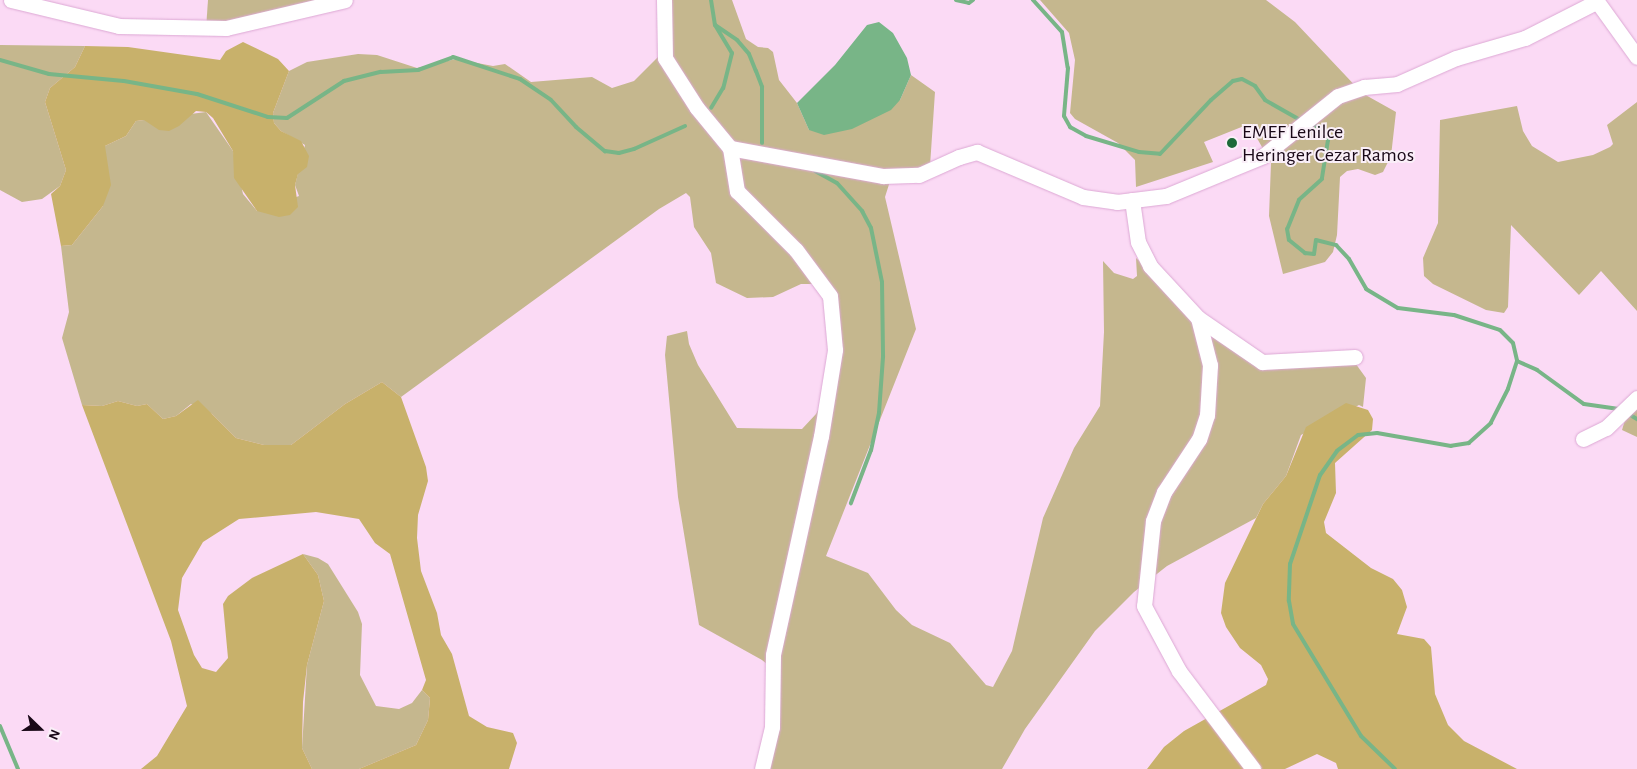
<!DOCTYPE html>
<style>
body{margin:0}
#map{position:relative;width:1637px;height:769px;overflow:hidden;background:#fbdaf5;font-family:"Alegreya Sans",sans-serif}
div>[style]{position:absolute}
.green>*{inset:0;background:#c5b78e}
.forest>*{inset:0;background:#c8b16b}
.water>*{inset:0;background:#78b587}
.stream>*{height:4px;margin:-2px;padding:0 2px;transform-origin:2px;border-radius:2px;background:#78b587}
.roads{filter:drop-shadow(0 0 1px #dca8d4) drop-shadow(0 0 1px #dca8d4)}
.minor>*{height:15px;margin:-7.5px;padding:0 7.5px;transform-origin:7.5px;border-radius:7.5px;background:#fff}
.dots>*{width:14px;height:14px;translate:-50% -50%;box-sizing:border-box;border:2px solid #faeff8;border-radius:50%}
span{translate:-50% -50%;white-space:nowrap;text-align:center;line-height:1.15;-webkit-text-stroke:4px #faeff8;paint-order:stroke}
.poi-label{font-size:20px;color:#190817}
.left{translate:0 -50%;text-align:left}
.north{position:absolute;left:15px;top:704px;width:50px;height:50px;-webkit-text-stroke:4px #faeff8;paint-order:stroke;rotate:112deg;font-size:14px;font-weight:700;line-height:20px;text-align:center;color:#190817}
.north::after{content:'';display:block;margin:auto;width:18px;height:22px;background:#190817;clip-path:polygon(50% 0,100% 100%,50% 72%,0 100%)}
</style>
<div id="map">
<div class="green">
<div style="clip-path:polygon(208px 0,343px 0,206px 29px)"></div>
<div style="clip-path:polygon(665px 0,732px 0,746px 39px,758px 47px,768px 48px,773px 52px,779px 80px,797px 103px,809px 130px,900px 100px,911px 75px,935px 92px,930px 166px,892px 175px,885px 197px,916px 329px,826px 556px,868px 573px,896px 610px,912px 625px,950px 643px,986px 685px,993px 687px,1012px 651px,1043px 518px,1074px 448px,1100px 406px,1104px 332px,1103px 261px,1114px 273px,1133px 279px,1137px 276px,1136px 258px,1215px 328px,1255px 353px,1296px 360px,1353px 360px,1366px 378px,1363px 407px,1359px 405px,1301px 435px,1286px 476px,1263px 504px,1256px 518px,1167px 566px,1134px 592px,1095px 631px,1025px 729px,1002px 769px,765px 769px,774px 670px,762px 660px,699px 625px,678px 497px,665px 355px,667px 336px,687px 331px,689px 344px,698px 365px,737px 428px,802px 429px,816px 414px,832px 384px,835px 321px,815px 284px,801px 284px,773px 297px,747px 298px,716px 283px,711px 253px,694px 227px,690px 197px,686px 193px,659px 209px,401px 397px,382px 382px,345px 404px,291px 445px,264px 445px,236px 438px,212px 414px,191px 404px,176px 416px,163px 419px,147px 404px,137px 406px,118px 401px,102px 406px,82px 405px,62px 338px,69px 312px,61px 246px,72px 245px,103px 206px,105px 146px,126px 136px,136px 121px,206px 112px,233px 151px,243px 194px,257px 211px,299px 196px,295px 185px,305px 145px,281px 131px,274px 123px,273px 113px,289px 71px,307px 62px,358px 54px,377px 55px,417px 68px,456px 59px,493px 66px,505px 64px,531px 82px,592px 77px,612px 88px,634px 81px,663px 52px)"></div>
<div style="clip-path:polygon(1040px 0,1266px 0,1295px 22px,1362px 93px,1396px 112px,1391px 156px,1383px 172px,1375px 175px,1358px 169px,1347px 171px,1340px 177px,1337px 235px,1333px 252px,1325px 262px,1283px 274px,1269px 216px,1271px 163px,1249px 124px,1204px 142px,1213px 162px,1136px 187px,1135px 160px,1118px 143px,1075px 119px,1070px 113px,1075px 60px,1069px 33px)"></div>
<div style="clip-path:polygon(0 45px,85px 46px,75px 67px,50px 88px,45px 102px,66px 170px,60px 186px,42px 199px,22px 202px,0 190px)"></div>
<div style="clip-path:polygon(1637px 102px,1637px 311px,1601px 271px,1579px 295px,1511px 225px,1508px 307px,1504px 313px,1486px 310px,1433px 284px,1424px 276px,1423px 258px,1438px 223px,1440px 120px,1517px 106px,1523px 131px,1532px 146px,1558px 162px,1593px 155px,1610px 147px,1613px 144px,1607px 125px)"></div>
<div style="clip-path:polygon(1637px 406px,1637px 437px,1622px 430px,1625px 420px)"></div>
<div style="clip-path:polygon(303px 554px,318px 558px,328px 564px,358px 612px,362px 624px,360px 675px,376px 706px,399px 709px,412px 703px,422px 690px,430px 698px,428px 720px,416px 745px,359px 769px,312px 769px,302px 748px,307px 665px,324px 601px,318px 575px)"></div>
</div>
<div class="forest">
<div style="clip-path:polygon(243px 42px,278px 59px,289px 71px,273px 113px,274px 123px,281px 131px,301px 141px,309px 156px,307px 167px,298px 174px,295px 185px,298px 207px,290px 215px,279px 217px,257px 211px,234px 178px,233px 151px,213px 118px,206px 112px,196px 111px,179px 126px,169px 131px,159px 130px,144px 120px,136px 121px,126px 136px,105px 146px,111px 185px,103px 206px,72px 245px,61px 246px,51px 194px,60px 186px,66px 170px,45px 102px,50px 88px,75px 67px,85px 46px,128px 47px,220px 60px,226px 51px)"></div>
<div style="clip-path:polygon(382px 382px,401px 397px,426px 467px,428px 481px,418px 515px,417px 538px,421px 571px,437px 613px,441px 635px,452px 654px,469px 716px,487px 727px,513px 733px,517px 743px,509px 769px,359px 769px,416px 745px,428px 720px,430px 698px,422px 690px,426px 680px,390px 554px,375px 543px,359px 519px,316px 512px,239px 519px,203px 542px,182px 578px,178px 610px,194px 655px,202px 668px,216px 672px,228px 658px,223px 604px,228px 596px,252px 578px,303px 554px,318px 575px,324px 601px,307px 665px,303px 702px,302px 748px,312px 769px,141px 769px,157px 756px,187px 706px,171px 641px,82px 405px,102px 406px,118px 401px,137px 406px,147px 404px,163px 419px,176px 416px,198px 400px,236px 438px,264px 445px,291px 445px,345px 404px)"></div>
<div style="clip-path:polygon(1346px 403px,1368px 410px,1373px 419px,1372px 430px,1335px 463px,1336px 493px,1324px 522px,1326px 533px,1371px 568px,1393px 579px,1402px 590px,1407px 607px,1397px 634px,1424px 639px,1431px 647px,1435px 694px,1448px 725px,1464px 741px,1517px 769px,1338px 769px,1336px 763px,1317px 754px,1285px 769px,1147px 769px,1164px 747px,1184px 731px,1266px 685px,1268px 679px,1261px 665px,1240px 648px,1226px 627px,1221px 613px,1225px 583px,1263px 504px,1286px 476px,1306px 427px)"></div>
</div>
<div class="water">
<div style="clip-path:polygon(879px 22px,893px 33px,907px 58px,911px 75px,900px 100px,891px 110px,852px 129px,824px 135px,809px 130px,797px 103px,835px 65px,867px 25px)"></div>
</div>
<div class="stream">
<div style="left:711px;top:0;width:25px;rotate:81deg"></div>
<div style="left:715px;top:25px;width:33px;rotate:59deg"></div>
<div style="left:732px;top:53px;width:36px;rotate:104deg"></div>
<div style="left:723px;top:88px;width:23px;rotate:121deg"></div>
<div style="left:956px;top:0;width:13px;rotate:13deg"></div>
<div style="left:969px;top:3px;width:5px;rotate:-37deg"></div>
<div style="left:1033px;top:0;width:43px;rotate:47.8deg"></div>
<div style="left:1062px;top:32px;width:36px;rotate:81deg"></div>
<div style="left:1068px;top:68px;width:48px;rotate:94.8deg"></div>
<div style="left:1064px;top:116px;width:13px;rotate:61deg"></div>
<div style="left:1070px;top:127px;width:18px;rotate:29deg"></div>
<div style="left:1086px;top:136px;width:55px;rotate:16.8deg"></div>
<div style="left:1139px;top:152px;width:21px;rotate:5deg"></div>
<div style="left:1160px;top:154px;width:74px;rotate:-46.6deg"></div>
<div style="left:1211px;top:100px;width:29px;rotate:-41deg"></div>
<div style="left:1233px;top:81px;width:9px;rotate:-13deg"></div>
<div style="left:1242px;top:79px;width:15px;rotate:28deg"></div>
<div style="left:1255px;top:86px;width:17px;rotate:54deg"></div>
<div style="left:1265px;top:100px;width:40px;rotate:29.7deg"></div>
<div style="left:715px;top:25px;width:27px;rotate:34deg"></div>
<div style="left:737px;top:40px;width:18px;rotate:49deg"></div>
<div style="left:749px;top:54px;width:18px;rotate:68deg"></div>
<div style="left:756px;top:71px;width:17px;rotate:69deg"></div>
<div style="left:762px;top:87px;width:56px;rotate:90deg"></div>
<div style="left:0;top:60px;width:51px;rotate:15.9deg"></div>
<div style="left:49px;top:74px;width:75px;rotate:5.3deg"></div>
<div style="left:124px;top:81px;width:74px;rotate:10.1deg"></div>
<div style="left:197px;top:94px;width:75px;rotate:17.9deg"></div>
<div style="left:268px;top:117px;width:19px;rotate:3deg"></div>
<div style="left:287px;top:118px;width:68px;rotate:-33deg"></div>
<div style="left:344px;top:81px;width:38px;rotate:-14deg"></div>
<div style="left:381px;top:72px;width:37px;rotate:-3deg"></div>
<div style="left:418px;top:70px;width:37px;rotate:-20deg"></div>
<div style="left:453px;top:57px;width:71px;rotate:18.2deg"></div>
<div style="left:520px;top:79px;width:37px;rotate:34deg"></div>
<div style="left:551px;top:100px;width:37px;rotate:47deg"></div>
<div style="left:576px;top:127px;width:38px;rotate:40deg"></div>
<div style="left:605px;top:151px;width:14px;rotate:8deg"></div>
<div style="left:619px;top:153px;width:16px;rotate:-15deg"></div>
<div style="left:634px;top:149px;width:56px;rotate:-24.3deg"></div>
<div style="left:1309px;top:123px;width:17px;rotate:25deg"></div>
<div style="left:1324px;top:130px;width:11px;rotate:68deg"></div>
<div style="left:1328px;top:140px;width:39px;rotate:99deg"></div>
<div style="left:1322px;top:179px;width:31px;rotate:138deg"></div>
<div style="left:1299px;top:200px;width:31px;rotate:112deg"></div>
<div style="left:1287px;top:229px;width:11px;rotate:80deg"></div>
<div style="left:1289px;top:240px;width:21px;rotate:39deg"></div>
<div style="left:1305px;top:253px;width:9px;rotate:6deg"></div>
<div style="left:1314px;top:254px;width:14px;rotate:-82deg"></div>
<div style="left:1316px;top:240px;width:21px;rotate:14deg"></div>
<div style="left:1336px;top:245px;width:19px;rotate:47deg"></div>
<div style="left:1349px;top:259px;width:34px;rotate:60deg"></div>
<div style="left:1366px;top:289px;width:37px;rotate:31deg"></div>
<div style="left:1398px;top:308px;width:56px;rotate:7.1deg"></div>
<div style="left:1454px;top:315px;width:48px;rotate:18.1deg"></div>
<div style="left:1500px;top:330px;width:18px;rotate:45deg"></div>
<div style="left:1513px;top:343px;width:18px;rotate:77deg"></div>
<div style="left:1517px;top:361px;width:29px;rotate:108deg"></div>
<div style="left:1508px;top:389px;width:38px;rotate:117deg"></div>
<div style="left:1491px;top:423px;width:30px;rotate:138deg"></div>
<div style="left:1469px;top:443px;width:18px;rotate:171deg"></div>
<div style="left:1451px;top:446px;width:75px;rotate:-170deg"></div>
<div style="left:1377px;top:433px;width:19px;rotate:174deg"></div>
<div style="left:1358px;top:435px;width:26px;rotate:143deg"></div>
<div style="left:1337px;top:451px;width:29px;rotate:125deg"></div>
<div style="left:1320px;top:475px;width:94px;rotate:108.6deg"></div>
<div style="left:1290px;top:564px;width:37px;rotate:92deg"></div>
<div style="left:1289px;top:601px;width:23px;rotate:80deg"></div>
<div style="left:1293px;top:624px;width:131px;rotate:58.7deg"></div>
<div style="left:1361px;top:736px;width:47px;rotate:44.1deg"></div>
<div style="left:815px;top:171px;width:25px;rotate:29deg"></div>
<div style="left:837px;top:183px;width:38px;rotate:48deg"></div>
<div style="left:862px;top:211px;width:19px;rotate:62deg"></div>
<div style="left:871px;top:228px;width:55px;rotate:78.5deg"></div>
<div style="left:882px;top:282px;width:75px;rotate:89.2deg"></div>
<div style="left:883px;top:357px;width:56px;rotate:94.1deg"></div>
<div style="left:879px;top:413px;width:38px;rotate:102deg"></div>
<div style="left:871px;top:450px;width:57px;rotate:110.7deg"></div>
<div style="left:1517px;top:361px;width:22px;rotate:24deg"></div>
<div style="left:1537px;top:370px;width:58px;rotate:35.9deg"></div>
<div style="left:1584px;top:404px;width:37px;rotate:8deg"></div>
<div style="left:1627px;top:413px;width:12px;rotate:31deg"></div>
<div style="left:0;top:726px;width:47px;rotate:67.3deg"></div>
</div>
<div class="roads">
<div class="minor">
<div style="left:11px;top:0;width:111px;rotate:13.5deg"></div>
<div style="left:119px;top:26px;width:107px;rotate:1.1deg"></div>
<div style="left:226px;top:28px;width:122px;rotate:-13.2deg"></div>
<div style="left:664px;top:0;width:58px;rotate:89deg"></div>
<div style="left:665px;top:58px;width:59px;rotate:57.4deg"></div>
<div style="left:697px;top:108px;width:52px;rotate:50.5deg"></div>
<div style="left:730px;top:148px;width:44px;rotate:80.8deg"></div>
<div style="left:737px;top:191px;width:83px;rotate:45deg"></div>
<div style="left:796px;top:250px;width:57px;rotate:53.5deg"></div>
<div style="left:830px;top:296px;width:54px;rotate:84.7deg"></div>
<div style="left:835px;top:350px;width:87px;rotate:99.2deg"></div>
<div style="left:821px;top:436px;width:224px;rotate:102.4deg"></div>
<div style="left:773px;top:655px;width:72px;rotate:90.8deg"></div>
<div style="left:772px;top:727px;width:43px;rotate:103.4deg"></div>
<div style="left:1596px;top:0;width:70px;rotate:54.3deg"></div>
<div style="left:730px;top:148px;width:156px;rotate:10.4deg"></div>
<div style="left:883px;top:176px;width:36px;rotate:-2deg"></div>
<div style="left:919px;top:175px;width:44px;rotate:-24.2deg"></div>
<div style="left:959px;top:157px;width:19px;rotate:-16deg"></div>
<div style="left:977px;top:152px;width:115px;rotate:23deg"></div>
<div style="left:1083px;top:197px;width:34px;rotate:8deg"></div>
<div style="left:1117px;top:202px;width:49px;rotate:-7deg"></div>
<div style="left:1166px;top:196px;width:105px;rotate:-22.4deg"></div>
<div style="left:1263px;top:156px;width:96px;rotate:-38.7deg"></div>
<div style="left:1338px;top:96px;width:28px;rotate:-19deg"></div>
<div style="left:1364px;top:87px;width:33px;rotate:-5deg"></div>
<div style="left:1397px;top:84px;width:64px;rotate:-23.8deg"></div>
<div style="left:1456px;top:58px;width:72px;rotate:-16.2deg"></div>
<div style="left:1525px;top:38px;width:80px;rotate:-26.9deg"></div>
<div style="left:1132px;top:200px;width:42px;rotate:81.9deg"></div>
<div style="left:1138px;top:242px;width:27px;rotate:63deg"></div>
<div style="left:1150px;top:266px;width:71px;rotate:47.3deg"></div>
<div style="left:1198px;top:318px;width:78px;rotate:34.5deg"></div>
<div style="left:1262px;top:362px;width:93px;rotate:-3.1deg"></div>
<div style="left:1198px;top:318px;width:49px;rotate:75.7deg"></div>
<div style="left:1210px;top:365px;width:50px;rotate:93.4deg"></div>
<div style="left:1207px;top:415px;width:25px;rotate:108deg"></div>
<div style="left:1199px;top:439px;width:64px;rotate:123.4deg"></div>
<div style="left:1164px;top:492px;width:31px;rotate:111deg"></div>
<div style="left:1153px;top:521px;width:85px;rotate:96deg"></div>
<div style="left:1144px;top:606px;width:74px;rotate:61.7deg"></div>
<div style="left:1179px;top:671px;width:123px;rotate:52.9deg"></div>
<div style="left:1583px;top:439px;width:25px;rotate:-26deg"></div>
<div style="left:1606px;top:428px;width:43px;rotate:-44.1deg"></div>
</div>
</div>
<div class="dots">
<div style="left:1232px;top:143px;background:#1d6a39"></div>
</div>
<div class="poi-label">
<span class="left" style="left:1242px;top:144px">EMEF Lenilce<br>Heringer Cezar Ramos</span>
</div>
<div class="north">N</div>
</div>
